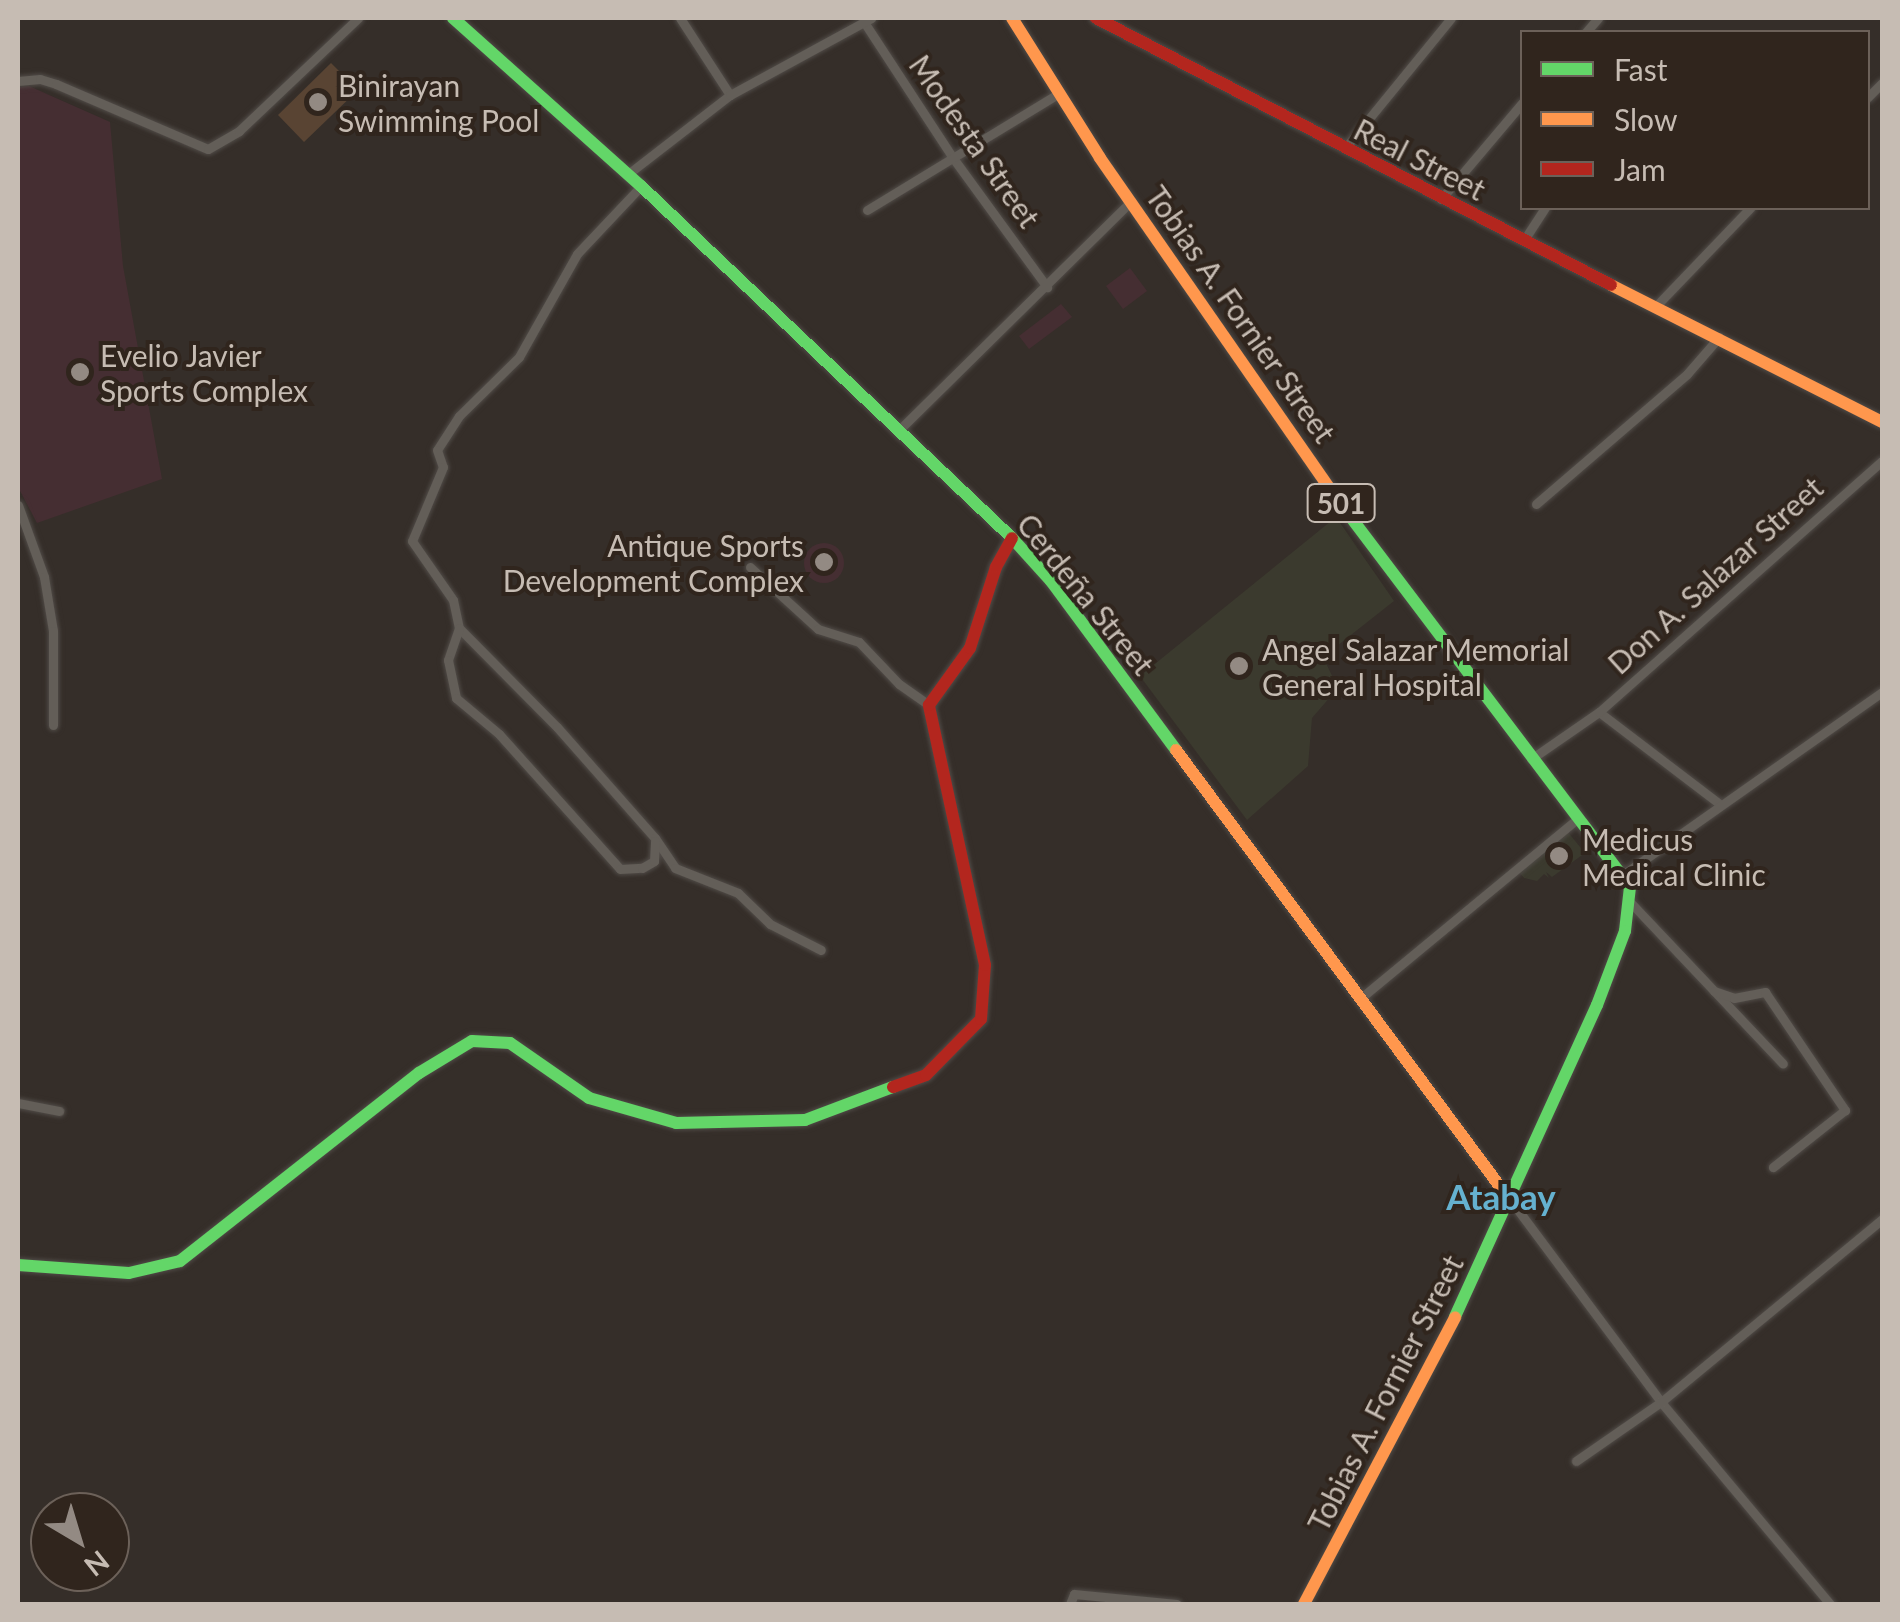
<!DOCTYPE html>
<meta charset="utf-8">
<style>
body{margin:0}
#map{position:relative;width:1900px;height:1622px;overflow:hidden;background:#352e29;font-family:Lato,sans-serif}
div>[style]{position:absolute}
.medical>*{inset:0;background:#3b3a2e}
.green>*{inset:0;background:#452e32}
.round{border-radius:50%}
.water>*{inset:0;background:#594433}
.roads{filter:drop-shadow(0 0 2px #504b47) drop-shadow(0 0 2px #504b47)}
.street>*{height:9px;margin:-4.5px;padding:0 4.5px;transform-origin:4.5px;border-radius:4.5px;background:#635e58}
.fast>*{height:12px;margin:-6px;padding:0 6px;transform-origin:6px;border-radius:6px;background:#63d668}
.slow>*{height:12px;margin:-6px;padding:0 6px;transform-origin:6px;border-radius:6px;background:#ff974d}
.jam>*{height:12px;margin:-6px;padding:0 6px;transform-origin:6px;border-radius:6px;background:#b3261e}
.dots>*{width:28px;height:28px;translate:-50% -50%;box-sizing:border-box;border:5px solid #30251d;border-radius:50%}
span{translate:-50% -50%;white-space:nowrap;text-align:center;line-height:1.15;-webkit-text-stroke:8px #30251d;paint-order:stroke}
.shield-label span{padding:2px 8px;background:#30251d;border:2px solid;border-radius:8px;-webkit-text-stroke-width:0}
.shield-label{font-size:28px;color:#c6bcb3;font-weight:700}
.poi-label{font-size:30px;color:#c6bcb3}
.left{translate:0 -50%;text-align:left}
.right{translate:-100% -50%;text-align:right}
.street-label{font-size:30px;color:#c6bcb3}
.quarter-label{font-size:35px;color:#65b1cf;font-weight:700}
.frame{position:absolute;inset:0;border:20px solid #c6bcb3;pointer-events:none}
.legend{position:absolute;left:1520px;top:30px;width:350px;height:180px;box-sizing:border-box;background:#30251d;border:2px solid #6c6159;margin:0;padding:12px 18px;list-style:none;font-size:30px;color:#c6bcb3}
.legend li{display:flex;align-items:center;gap:20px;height:50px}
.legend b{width:50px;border:2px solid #6c6159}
.north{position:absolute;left:30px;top:1492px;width:100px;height:100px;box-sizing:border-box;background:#30251d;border:2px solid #6c6159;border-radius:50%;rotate:142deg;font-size:28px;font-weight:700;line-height:40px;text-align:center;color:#c6bcb3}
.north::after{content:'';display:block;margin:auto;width:35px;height:45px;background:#938a83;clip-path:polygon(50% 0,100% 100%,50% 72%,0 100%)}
</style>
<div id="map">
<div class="medical">
<div style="clip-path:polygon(1336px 517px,1394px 601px,1323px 657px,1338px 688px,1312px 718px,1308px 766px,1247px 820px,1140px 676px)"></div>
<div style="clip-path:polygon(1567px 831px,1585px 853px,1552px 877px,1546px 872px,1549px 878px,1544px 874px,1537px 881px,1524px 878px,1518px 871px)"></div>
</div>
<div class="green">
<div style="clip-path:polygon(29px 86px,110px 122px,123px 266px,162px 479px,37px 523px,18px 487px,18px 87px)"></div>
<div style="clip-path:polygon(1130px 268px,1147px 291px,1123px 309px,1106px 286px)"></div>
<div style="clip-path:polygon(1061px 304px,1072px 317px,1029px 349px,1019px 336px)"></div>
<div class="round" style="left:804px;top:543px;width:40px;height:40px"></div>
</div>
<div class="water">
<div style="clip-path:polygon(331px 63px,358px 90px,304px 142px,278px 115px)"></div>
</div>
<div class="roads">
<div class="street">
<div style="left:680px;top:18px;width:92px;rotate:57deg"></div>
<div style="left:864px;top:22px;width:163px;rotate:56.8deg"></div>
<div style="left:953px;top:158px;width:160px;rotate:53.9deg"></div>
<div style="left:1586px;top:32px;width:18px;rotate:-49deg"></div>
<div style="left:18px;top:81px;width:22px;rotate:-5deg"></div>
<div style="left:40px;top:79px;width:17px;rotate:17deg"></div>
<div style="left:56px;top:84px;width:165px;rotate:23.2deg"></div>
<div style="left:208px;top:149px;width:36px;rotate:-30deg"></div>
<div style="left:239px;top:131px;width:164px;rotate:-43.5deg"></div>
<div style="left:1868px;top:97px;width:20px;rotate:-45deg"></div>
<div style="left:1345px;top:148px;width:168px;rotate:-50.8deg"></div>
<div style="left:628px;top:174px;width:129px;rotate:-37.8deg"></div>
<div style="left:730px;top:95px;width:161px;rotate:-28.6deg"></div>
<div style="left:641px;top:186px;width:93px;rotate:133.3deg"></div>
<div style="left:577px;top:254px;width:118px;rotate:119.4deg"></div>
<div style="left:519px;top:357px;width:84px;rotate:135.5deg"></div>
<div style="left:459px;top:416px;width:40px;rotate:122.9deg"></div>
<div style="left:437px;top:450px;width:18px;rotate:71deg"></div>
<div style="left:443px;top:467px;width:80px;rotate:112.7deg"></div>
<div style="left:412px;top:541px;width:72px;rotate:55.2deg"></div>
<div style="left:453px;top:600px;width:29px;rotate:78deg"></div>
<div style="left:459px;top:628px;width:139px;rotate:45.3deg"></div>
<div style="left:557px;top:727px;width:148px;rotate:48.6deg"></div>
<div style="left:655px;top:838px;width:36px;rotate:56deg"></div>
<div style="left:675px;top:868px;width:68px;rotate:21.6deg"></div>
<div style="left:738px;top:893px;width:45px;rotate:44.1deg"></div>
<div style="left:770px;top:924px;width:57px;rotate:27deg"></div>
<div style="left:1441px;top:199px;width:126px;rotate:-49.8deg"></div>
<div style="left:867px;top:210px;width:223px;rotate:-31.3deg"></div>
<div style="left:1524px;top:240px;width:38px;rotate:-57deg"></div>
<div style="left:1656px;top:306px;width:136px;rotate:-46.2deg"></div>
<div style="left:898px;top:431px;width:327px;rotate:-44.6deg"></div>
<div style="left:1536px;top:504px;width:199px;rotate:-40.7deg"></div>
<div style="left:1687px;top:374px;width:49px;rotate:-49.1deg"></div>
<div style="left:18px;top:505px;width:77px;rotate:70.1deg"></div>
<div style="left:44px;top:577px;width:55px;rotate:80.5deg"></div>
<div style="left:53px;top:631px;width:94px;rotate:90deg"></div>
<div style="left:750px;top:567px;width:92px;rotate:42.4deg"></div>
<div style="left:818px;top:629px;width:43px;rotate:17.6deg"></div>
<div style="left:859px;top:642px;width:58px;rotate:46.4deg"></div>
<div style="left:899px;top:684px;width:37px;rotate:35deg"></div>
<div style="left:459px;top:628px;width:34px;rotate:109deg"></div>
<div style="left:448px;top:660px;width:39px;rotate:78deg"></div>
<div style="left:456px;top:698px;width:56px;rotate:39.9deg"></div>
<div style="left:499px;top:734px;width:181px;rotate:48.1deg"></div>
<div style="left:620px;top:869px;width:22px;rotate:-3deg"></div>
<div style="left:642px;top:868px;width:14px;rotate:-30deg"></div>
<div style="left:654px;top:861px;width:20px;rotate:-87deg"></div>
<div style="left:1599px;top:712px;width:153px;rotate:37.3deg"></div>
<div style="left:1531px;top:759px;width:83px;rotate:-34.7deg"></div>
<div style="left:1599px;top:712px;width:378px;rotate:-41.6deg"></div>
<div style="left:1624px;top:874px;width:316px;rotate:-35.2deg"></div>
<div style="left:1631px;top:903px;width:221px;rotate:46.6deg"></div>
<div style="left:1714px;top:991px;width:21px;rotate:19deg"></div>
<div style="left:1734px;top:998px;width:32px;rotate:-11deg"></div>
<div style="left:1765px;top:992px;width:143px;rotate:55.9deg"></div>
<div style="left:1845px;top:1110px;width:92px;rotate:141.6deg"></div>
<div style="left:1362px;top:997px;width:281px;rotate:-39.6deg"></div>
<div style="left:18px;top:1103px;width:42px;rotate:11deg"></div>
<div style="left:1509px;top:1198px;width:254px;rotate:53.3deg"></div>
<div style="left:1661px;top:1402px;width:263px;rotate:50.1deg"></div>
<div style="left:1576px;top:1461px;width:103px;rotate:-34.8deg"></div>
<div style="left:1661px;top:1402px;width:287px;rotate:-39.6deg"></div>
<div style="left:1070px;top:1604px;width:11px;rotate:-68deg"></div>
<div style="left:1074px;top:1594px;width:103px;rotate:5.5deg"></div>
</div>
<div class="fast">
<div style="left:453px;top:18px;width:252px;rotate:41.8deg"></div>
<div style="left:641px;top:186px;width:511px;rotate:43.49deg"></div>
<div style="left:1012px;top:538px;width:58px;rotate:47.8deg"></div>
<div style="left:1051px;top:581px;width:210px;rotate:53.5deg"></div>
<div style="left:1340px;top:503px;width:481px;rotate:52.9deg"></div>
<div style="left:1630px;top:887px;width:44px;rotate:96.5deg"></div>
<div style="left:1625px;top:931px;width:79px;rotate:110.7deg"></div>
<div style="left:1597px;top:1005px;width:343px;rotate:114.5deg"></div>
<div style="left:18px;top:1265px;width:111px;rotate:4.1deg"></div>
<div style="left:129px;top:1273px;width:52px;rotate:-13.2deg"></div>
<div style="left:180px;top:1261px;width:304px;rotate:-38.2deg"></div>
<div style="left:419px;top:1073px;width:62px;rotate:-31.1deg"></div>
<div style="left:472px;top:1041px;width:38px;rotate:3deg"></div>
<div style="left:510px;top:1043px;width:96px;rotate:34.8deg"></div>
<div style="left:589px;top:1098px;width:91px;rotate:16deg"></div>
<div style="left:676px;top:1123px;width:129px;rotate:-1.3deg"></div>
<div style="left:805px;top:1120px;width:94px;rotate:-20.6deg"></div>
</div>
<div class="slow">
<div style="left:1012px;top:18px;width:165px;rotate:57.8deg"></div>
<div style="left:1100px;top:158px;width:420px;rotate:55.2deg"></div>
<div style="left:1611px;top:285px;width:304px;rotate:26.8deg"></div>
<div style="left:1176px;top:750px;width:555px;rotate:53.42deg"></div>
<div style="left:1304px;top:1604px;width:324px;rotate:-62.2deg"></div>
</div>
<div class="jam">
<div style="left:1096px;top:18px;width:580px;rotate:27.4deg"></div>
<div style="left:893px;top:1087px;width:35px;rotate:-20deg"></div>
<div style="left:926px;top:1075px;width:78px;rotate:-45.5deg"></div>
<div style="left:981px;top:1019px;width:54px;rotate:-85.8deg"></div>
<div style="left:985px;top:965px;width:266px;rotate:-102.2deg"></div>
<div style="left:929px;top:705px;width:70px;rotate:-54.3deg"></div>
<div style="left:970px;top:648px;width:85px;rotate:-72.2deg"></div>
<div style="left:996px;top:567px;width:33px;rotate:-61deg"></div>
</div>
</div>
<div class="dots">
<div style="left:318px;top:102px;background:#938a83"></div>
<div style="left:80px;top:372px;background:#938a83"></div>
<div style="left:824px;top:562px;background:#938a83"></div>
<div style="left:1239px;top:666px;background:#938a83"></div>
<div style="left:1559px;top:856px;background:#938a83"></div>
</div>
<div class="shield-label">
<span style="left:1341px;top:503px">501</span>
</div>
<div class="poi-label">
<span class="left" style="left:338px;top:102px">Binirayan<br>Swimming Pool</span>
<span class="left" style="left:100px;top:372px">Evelio Javier<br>Sports Complex</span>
<span class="right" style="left:804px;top:562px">Antique Sports<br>Development Complex</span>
<span class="left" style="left:1262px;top:666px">Angel Salazar Memorial<br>General Hospital</span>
<span class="left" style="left:1582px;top:856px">Medicus<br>Medical Clinic</span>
</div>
<div class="street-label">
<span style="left:975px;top:141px;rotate:55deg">Modesta Street</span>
<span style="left:1420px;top:159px;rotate:27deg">Real Street</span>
<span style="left:1241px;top:314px;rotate:55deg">Tobias A. Fornier Street</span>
<span style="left:1715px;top:575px;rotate:-42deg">Don A. Salazar Street</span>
<span style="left:1086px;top:594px;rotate:51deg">Cerdeña Street</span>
<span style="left:1385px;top:1393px;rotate:-63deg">Tobias A. Fornier Street</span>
</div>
<div class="quarter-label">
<span style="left:1501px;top:1196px">Atabay</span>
</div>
<div class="frame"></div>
<ul class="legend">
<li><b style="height:12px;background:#63d668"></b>Fast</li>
<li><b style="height:12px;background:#ff974d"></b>Slow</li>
<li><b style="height:12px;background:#b3261e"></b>Jam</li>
</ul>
<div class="north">N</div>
</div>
